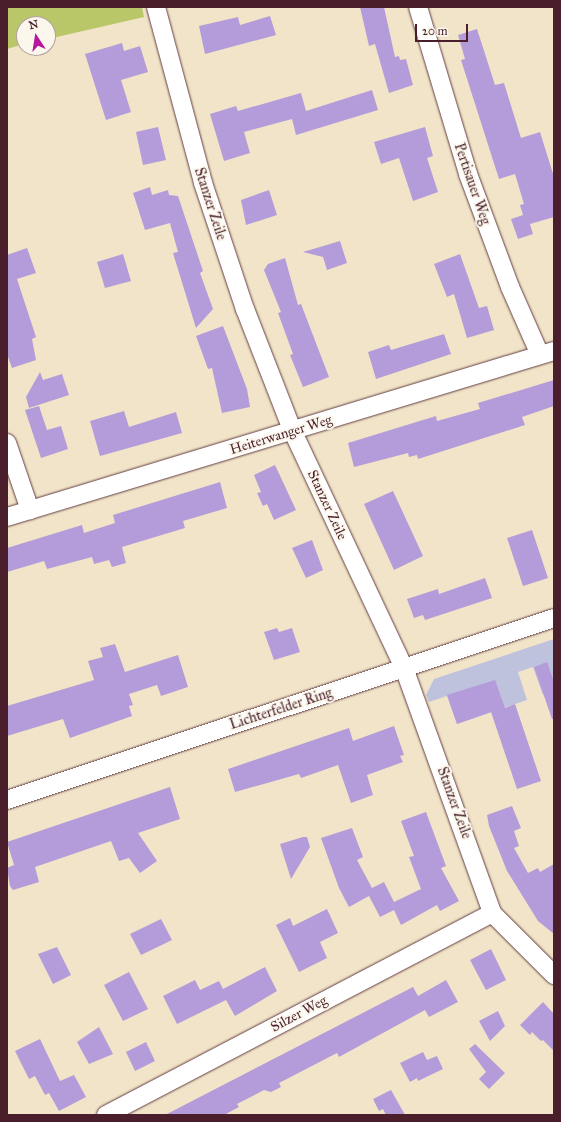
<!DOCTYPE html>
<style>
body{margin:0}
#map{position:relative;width:561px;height:1122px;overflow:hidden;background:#f2e4c8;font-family:"IM FELL Great Primer",serif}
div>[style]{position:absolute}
.industrial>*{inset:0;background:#bfc2dd}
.green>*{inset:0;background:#b9c769}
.building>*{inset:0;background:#b39cd9}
.roads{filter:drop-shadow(0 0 1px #633d43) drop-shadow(0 0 1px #633d43)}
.street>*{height:18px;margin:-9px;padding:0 9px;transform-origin:9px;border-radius:9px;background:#fff}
span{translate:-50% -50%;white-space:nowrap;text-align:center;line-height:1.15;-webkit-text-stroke:4px #fbf7ec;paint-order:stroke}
.street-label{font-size:14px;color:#4a1f2b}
.frame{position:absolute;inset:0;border:8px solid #4a1f2b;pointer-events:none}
.north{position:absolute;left:16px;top:16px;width:40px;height:40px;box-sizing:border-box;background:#fbf7ec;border:1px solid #b4a19f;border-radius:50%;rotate:348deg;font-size:11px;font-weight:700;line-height:16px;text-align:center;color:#4a1f2b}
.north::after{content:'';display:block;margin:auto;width:14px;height:18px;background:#b5179e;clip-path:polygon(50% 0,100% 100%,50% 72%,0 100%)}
.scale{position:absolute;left:415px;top:24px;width:53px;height:18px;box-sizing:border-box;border:2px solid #4a1f2b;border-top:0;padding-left:5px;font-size:12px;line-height:14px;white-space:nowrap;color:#4a1f2b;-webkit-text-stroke:3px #fbf7ec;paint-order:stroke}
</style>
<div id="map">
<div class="industrial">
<div style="clip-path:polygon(554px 639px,554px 691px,543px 695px,533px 667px,518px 672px,527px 700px,457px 724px,447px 696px,429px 702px,426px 695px,434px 679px)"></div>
</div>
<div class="green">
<div style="clip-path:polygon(7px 7px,142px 7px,144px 17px,48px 39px,48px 24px,24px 24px,24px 44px,7px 49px)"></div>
</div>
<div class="building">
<div style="clip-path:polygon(360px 7px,384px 7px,395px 57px,399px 56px,400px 60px,406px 59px,413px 85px,389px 93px,375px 44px,369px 46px)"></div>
<div style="clip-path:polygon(270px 16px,276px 35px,205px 54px,199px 26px,238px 17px,240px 25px)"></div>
<div style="clip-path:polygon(477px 29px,495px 85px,504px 83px,521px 138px,540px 132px,554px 177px,554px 217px,530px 224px,533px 234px,518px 239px,511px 219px,523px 215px,520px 205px,524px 204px,515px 174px,499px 179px,461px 60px,465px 59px,458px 35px)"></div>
<div style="clip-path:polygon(122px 43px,124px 51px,140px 46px,148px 72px,121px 80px,131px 112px,106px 120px,85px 54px)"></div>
<div style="clip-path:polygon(372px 90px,378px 110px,296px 135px,292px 119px,244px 132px,250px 153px,224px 161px,210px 114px,236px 106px,238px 111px,301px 93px,306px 111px)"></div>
<div style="clip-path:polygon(158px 127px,166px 160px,143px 165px,136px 132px)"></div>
<div style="clip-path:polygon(425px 127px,433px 156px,427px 158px,438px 192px,413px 201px,399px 158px,381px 164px,374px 142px)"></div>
<div style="clip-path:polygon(150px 187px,152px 195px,168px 190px,169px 195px,178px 196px,203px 271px,200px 273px,213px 309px,196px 328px,173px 253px,178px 252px,170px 223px,145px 230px,133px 193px)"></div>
<div style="clip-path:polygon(269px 190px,277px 215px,246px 225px,241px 200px)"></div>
<div style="clip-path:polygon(340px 241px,347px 263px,327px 270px,323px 257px,303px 252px)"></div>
<div style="clip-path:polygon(27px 248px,36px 273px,17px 279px,36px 337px,32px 339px,36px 360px,12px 368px,7px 354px,7px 255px)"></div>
<div style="clip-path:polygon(123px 254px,131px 281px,105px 288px,97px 262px)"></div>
<div style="clip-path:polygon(460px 254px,479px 308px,487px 306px,494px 330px,467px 338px,454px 294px,447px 297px,434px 264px)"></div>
<div style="clip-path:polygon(285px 258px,298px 305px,301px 304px,329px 377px,303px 387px,290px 355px,293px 354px,278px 313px,281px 312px,264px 270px,268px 264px)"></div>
<div style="clip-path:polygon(223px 326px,247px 389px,250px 407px,222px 413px,212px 368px,208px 369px,196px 336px)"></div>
<div style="clip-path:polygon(444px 334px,451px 354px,376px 379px,368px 352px,389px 345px,391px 350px)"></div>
<div style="clip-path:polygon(40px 372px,43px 380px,62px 374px,69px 395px,29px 408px,26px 397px)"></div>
<div style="clip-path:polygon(554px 380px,554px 406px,522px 417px,525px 425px,418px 459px,417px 455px,409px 457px,408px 453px,354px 467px,348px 443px,436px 416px,437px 421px,480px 409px,478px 403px)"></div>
<div style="clip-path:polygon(39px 406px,47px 430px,61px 426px,68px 449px,41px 458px,25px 410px)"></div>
<div style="clip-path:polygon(124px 411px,129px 427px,176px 412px,182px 433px,100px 456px,90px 421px)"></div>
<div style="clip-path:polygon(275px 465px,296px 510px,274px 520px,267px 504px,263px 506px,257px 493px,261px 492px,254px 475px)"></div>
<div style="clip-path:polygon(220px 482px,227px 508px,183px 521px,185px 528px,122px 547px,126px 563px,112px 567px,109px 560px,94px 564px,92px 557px,47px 569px,44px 561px,7px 572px,7px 548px,82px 525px,84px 533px,115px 523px,113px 515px)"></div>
<div style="clip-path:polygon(393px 491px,423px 556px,394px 570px,364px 504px)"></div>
<div style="clip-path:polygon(532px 530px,548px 578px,523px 586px,507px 538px)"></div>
<div style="clip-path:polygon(312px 540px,323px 570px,306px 578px,292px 548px)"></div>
<div style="clip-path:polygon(485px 578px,492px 598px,425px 620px,423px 615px,414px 618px,407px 599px,438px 589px,439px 594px)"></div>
<div style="clip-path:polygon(277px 628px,279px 632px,292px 628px,300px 652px,274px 660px,264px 632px)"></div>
<div style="clip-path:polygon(115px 644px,125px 672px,178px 655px,188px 687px,161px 696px,157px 685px,129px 694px,133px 705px,129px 706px,132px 716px,70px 738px,63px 719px,7px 736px,7px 706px,94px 680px,88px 661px,103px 657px,100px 648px)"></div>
<div style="clip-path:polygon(547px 662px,554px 682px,554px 719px,552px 719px,534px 667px)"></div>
<div style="clip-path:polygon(495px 680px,505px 708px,515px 704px,541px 781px,517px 789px,491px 712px,457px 724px,447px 695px)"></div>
<div style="clip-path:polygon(394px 726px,404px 755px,400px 756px,403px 762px,367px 775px,373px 795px,351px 803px,338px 765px,301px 778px,299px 774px,235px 792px,228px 769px,349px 728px,353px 741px)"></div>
<div style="clip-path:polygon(170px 787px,180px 819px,138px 833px,157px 861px,140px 873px,129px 858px,119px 861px,111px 841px,35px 867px,39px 882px,13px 890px,10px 886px,7px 868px,14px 865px,7px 842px)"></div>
<div style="clip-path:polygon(512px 806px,521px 828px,514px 831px,519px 846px,514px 848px,528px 873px,538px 868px,540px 872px,554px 864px,554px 934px,538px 921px,507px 871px,489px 826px,487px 815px)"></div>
<div style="clip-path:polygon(426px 812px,446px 866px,441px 868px,459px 901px,440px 911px,437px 905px,401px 925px,394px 910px,380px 917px,369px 896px,349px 907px,339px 888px,321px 838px,352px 828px,363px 857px,357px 860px,372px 888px,384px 882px,394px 902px,421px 889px,409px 857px,414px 856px,401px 821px)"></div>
<div style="clip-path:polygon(303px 837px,307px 837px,310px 847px,291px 879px,280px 844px)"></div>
<div style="clip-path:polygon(327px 909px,338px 933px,320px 942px,327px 958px,299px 972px,276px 925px,290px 918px,293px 926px)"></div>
<div style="clip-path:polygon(161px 919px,172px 940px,141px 955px,130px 934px)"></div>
<div style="clip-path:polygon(57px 947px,71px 975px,53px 984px,38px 954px)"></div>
<div style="clip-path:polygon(491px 949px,506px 980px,486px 990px,470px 960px)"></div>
<div style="clip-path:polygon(265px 967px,277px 991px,235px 1016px,226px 1000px,177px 1024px,163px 996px,195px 980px,200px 990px,219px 981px,223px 989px)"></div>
<div style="clip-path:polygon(129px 972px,148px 1009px,123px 1021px,104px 985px)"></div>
<div style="clip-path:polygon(446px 980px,458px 1002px,429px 1017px,425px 1010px,339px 1057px,337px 1053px,279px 1083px,281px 1087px,271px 1092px,264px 1090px,237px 1104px,239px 1107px,224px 1115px,165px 1115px,413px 987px,418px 996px)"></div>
<div style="clip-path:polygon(543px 1002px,554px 1014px,554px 1051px,543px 1040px,541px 1041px,532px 1032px,530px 1035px,520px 1025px)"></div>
<div style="clip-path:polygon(498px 1011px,505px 1026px,490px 1041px,479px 1021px)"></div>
<div style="clip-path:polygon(99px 1027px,113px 1054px,89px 1064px,77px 1042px)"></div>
<div style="clip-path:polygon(40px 1039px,60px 1081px,74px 1075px,86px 1097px,59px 1111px,49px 1093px,45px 1095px,35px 1076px,29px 1079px,15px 1051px)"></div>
<div style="clip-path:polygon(146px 1042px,155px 1061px,135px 1071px,126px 1052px)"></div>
<div style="clip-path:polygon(475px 1044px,505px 1073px,489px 1089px,479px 1079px,486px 1072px,469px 1049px)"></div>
<div style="clip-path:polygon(423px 1052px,427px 1060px,437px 1056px,443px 1069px,418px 1081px,417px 1078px,410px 1082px,400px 1063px)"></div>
<div style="clip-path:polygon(391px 1090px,405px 1115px,386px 1115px,383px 1109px,379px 1111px,373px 1099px)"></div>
</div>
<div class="roads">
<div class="street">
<div style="left:156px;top:7px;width:182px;rotate:75deg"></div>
<div style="left:203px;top:183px;width:133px;rotate:71.6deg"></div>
<div style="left:245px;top:309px;width:132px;rotate:68.7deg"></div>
<div style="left:293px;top:432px;width:261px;rotate:64.8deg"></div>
<div style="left:404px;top:668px;width:260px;rotate:70.2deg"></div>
<div style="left:492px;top:913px;width:88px;rotate:45deg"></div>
<div style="left:418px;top:7px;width:174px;rotate:73.3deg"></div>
<div style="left:468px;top:174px;width:121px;rotate:69.6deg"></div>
<div style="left:510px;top:287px;width:74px;rotate:66.2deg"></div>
<div style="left:7px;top:443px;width:71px;rotate:71.1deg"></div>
<div style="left:7px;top:517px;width:572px;rotate:-16.88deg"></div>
<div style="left:7px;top:800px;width:576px;rotate:-18.4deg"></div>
<div style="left:106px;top:1115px;width:436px;rotate:-27.6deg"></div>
</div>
</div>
<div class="street-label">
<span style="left:472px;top:184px;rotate:71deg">Pertisauer Weg</span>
<span style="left:210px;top:204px;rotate:72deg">Stanzer Zeile</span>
<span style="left:281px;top:435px;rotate:-17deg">Heiterwanger Weg</span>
<span style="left:327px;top:505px;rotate:65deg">Stanzer Zeile</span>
<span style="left:281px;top:709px;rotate:-18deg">Lichterfelder Ring</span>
<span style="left:454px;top:803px;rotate:70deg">Stanzer Zeile</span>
<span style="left:299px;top:1014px;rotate:-28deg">Silzer Weg</span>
</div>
<div class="frame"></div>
<div class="north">N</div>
<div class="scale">20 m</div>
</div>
